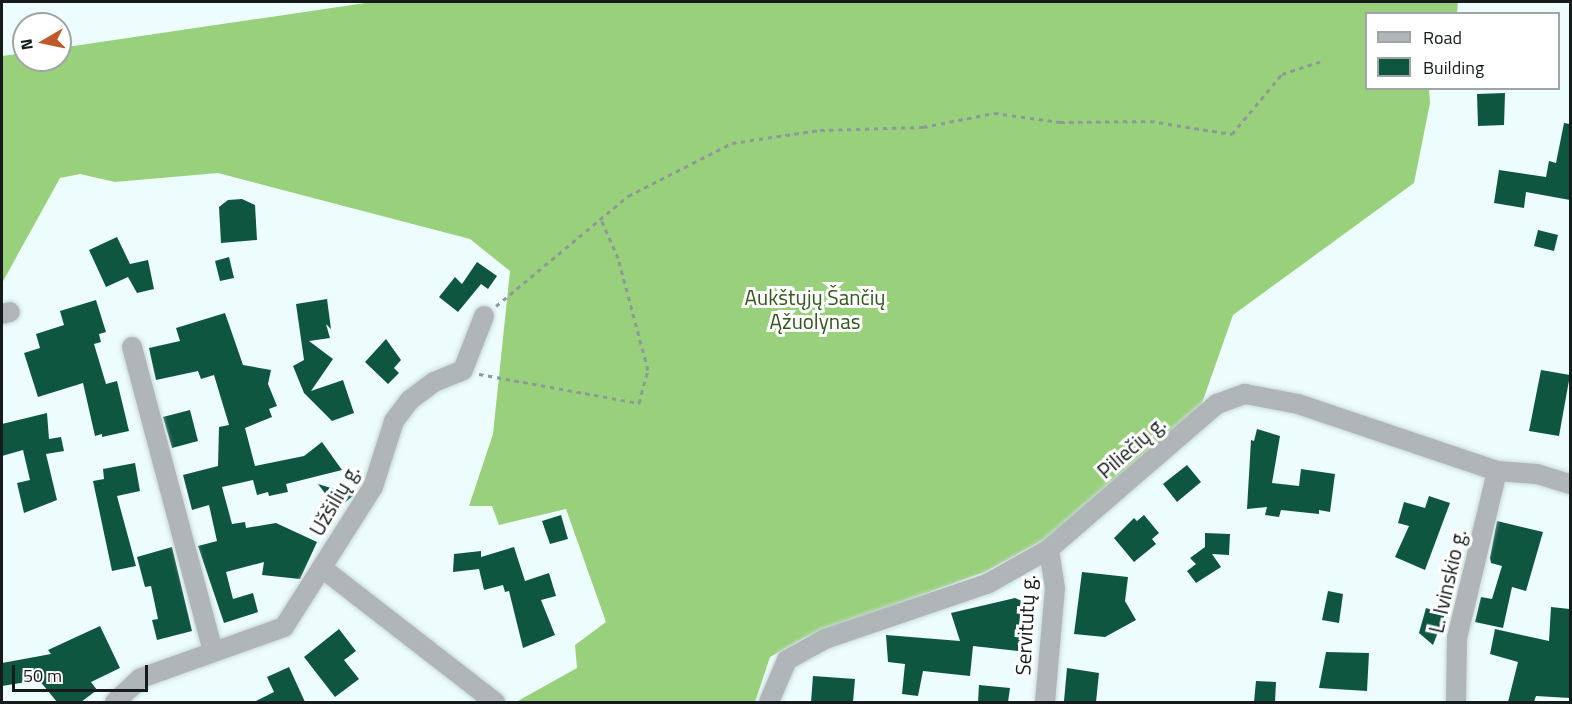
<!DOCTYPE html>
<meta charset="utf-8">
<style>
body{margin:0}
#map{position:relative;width:1572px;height:704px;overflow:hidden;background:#edfdfd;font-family:"Titillium Web",sans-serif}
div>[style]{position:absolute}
.forest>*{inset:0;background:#98d07b}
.building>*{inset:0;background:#0f5640}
.path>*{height:3px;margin-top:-1.5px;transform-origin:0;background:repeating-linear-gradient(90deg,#8e9999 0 4.5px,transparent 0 9px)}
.roads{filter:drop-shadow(0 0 2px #cad9d9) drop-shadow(0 0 2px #cad9d9)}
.minor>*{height:20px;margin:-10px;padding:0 10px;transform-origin:10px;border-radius:10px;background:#b0b5b8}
span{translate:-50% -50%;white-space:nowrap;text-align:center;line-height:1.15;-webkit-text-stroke:6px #fff;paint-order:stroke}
.park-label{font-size:21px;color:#32561d}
.street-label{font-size:21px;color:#151b1b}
.frame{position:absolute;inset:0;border:3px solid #151b1b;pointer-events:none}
.legend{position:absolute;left:1365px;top:12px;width:195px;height:78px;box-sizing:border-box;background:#fff;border:2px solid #a1a4a4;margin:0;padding:8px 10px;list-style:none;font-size:18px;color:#151b1b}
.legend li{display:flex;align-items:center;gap:12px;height:30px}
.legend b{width:30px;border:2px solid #a1a4a4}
.north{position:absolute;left:12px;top:12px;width:60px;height:60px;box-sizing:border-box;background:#fff;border:2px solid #a1a4a4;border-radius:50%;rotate:261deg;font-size:16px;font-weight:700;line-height:24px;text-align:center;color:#151b1b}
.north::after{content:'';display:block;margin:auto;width:21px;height:27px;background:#bf592c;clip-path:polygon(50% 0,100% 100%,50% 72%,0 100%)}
.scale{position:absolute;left:12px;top:665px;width:136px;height:27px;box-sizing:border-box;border:3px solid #151b1b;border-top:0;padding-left:8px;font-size:18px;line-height:21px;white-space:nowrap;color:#151b1b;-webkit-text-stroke:4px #fff;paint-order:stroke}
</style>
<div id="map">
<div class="forest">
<div style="clip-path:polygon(372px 2px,1458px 2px,1457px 13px,1366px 14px,1366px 88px,1429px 89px,1430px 103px,1414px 183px,1233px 315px,1201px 406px,1047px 538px,985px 572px,808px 636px,770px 657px,755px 702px,516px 702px,577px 668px,575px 645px,606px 622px,566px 509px,499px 525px,492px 506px,469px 506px,493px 434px,510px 271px,470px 239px,218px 173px,115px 182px,80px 174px,60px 178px,2px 283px,2px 56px,24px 53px,24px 60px,60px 60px,60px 48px)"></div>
</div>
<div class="building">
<div style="clip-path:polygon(1505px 93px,1504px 125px,1478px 126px,1477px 94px)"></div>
<div style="clip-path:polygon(1564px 123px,1570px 124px,1570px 200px,1526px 192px,1524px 208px,1494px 203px,1499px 170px,1546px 177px,1549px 161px,1556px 163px)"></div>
<div style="clip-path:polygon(242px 199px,255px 205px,257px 240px,221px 243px,219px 207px,228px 200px)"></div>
<div style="clip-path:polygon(1538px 230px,1558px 235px,1554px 251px,1534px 246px)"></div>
<div style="clip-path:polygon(117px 237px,130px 264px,148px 260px,154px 289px,137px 293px,128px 277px,106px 287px,89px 250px)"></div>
<div style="clip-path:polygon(229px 257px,234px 278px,220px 281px,215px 261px)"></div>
<div style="clip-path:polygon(477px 262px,497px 276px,488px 289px,481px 284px,458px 312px,439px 297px,455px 277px,462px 284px)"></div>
<div style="clip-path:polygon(327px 299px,331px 329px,326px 324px,330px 338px,309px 341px,333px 359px,311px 391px,343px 380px,354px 413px,332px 421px,304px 393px,293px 366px,304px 360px,296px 304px)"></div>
<div style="clip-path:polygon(96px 300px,106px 332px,99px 334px,101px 342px,94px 344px,106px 384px,117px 381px,129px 431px,102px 437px,102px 434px,95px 436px,83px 383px,38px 397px,24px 353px,40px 348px,36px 334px,64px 325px,60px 311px)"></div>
<div style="clip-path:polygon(225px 313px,243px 365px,271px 370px,268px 384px,277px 406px,269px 409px,272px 417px,245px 428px,255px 466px,304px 456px,322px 442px,342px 470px,286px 484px,288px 492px,269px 496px,268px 492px,257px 495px,253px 480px,222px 487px,232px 524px,245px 522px,246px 528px,276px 523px,317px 542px,300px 579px,262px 575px,264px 562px,226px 572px,233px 599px,253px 593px,258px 612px,224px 623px,198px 546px,217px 541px,209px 505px,192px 510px,183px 475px,218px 466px,219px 427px,229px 425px,214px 375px,201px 379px,198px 371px,156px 380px,149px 348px,180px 341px,176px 328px)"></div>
<div style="clip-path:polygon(386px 339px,401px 360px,394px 368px,399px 373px,388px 384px,365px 362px)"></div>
<div style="clip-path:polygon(1541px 370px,1570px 375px,1559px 436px,1529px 431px)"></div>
<div style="clip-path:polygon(190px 410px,198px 441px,172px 448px,163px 417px)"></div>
<div style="clip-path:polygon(47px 413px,49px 439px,61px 437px,64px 451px,46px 454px,57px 500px,24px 513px,17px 483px,30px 480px,23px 450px,2px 456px,2px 424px)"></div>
<div style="clip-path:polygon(1257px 429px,1280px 436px,1272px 483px,1299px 486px,1301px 469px,1335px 474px,1330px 512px,1319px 510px,1319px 514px,1281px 510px,1279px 517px,1265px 515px,1267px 507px,1247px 509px,1251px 440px,1254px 441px)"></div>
<div style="clip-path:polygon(135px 463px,140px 491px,117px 496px,136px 566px,112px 571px,93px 481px,104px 479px,103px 469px)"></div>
<div style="clip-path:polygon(1187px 465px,1201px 482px,1177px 502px,1163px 484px)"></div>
<div style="clip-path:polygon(318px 484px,354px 495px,337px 509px)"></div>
<div style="clip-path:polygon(1429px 496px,1450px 503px,1425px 570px,1395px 557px,1409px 526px,1398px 523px,1404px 502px,1425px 508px)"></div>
<div style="clip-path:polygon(561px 515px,568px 539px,550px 544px,542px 521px)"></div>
<div style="clip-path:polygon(1144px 515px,1159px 533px,1152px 539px,1156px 544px,1134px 562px,1114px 538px,1134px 518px,1137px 521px)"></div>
<div style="clip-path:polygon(1497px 521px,1543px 532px,1526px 591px,1512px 587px,1503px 628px,1475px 622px,1481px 597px,1492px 599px,1502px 566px,1491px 563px,1490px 558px)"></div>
<div style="clip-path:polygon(1205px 533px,1230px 534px,1229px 555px,1212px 554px,1221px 567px,1196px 583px,1187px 571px,1196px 564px,1190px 558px,1205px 547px)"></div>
<div style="clip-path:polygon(172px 547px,192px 631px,157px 640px,152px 620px,158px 619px,151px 586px,145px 587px,137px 557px)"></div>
<div style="clip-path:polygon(514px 547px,525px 581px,549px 573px,556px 596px,541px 600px,555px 635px,523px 648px,509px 591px,505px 592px,503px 585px,484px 590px,479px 569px,453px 572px,454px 554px,481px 551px,481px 557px)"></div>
<div style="clip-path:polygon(1082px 572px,1128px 577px,1125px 601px,1136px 620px,1105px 637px,1074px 634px)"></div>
<div style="clip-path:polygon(1328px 591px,1343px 594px,1339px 623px,1322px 620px)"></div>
<div style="clip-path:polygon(1015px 598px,1022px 601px,1024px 610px,1019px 651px,973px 646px,970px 676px,923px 671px,918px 696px,902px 694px,905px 664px,888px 662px,886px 635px,960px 641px,951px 613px)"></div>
<div style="clip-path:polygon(1551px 607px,1570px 609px,1570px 698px,1536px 696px,1534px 702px,1508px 702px,1518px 662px,1490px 654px,1495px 629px,1549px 641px)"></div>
<div style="clip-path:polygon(1426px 608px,1445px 614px,1433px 645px,1419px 633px)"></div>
<div style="clip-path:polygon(100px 626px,120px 668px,91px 682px,97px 690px,81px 702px,57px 702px,39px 680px,2px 686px,2px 663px,51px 654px,48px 650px)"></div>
<div style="clip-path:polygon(339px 629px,356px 651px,344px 660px,359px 679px,335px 697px,304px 657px)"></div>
<div style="clip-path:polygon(1326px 652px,1369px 653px,1367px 691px,1319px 688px)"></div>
<div style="clip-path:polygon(289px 667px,305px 702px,254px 702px,274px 692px,267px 677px)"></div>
<div style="clip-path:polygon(1067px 668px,1099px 673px,1096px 702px,1064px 701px)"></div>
<div style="clip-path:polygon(813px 676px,855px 679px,853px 702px,811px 702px)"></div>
<div style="clip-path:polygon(1256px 681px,1276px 682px,1275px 702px,1254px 702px)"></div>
<div style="clip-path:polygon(979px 685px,1010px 688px,1008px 702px,978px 702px)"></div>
</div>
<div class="path">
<div style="left:496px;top:306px;width:172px;rotate:-39.8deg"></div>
<div style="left:628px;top:196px;width:117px;rotate:-27deg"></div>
<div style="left:732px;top:143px;width:89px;rotate:-8.4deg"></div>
<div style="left:820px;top:130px;width:103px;rotate:-1.7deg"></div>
<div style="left:923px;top:127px;width:72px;rotate:-11.2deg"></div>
<div style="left:994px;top:113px;width:67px;rotate:7.8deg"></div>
<div style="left:1060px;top:122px;width:90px;rotate:-0.6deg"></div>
<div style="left:1150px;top:121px;width:83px;rotate:9deg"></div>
<div style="left:1232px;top:134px;width:78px;rotate:-50.2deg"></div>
<div style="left:1282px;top:74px;width:40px;rotate:-18deg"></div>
<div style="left:479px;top:374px;width:163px;rotate:10.3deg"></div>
<div style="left:639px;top:403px;width:34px;rotate:-75deg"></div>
<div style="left:648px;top:370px;width:116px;rotate:-105deg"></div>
<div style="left:618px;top:258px;width:43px;rotate:-113.6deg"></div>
</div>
<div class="roads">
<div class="minor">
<div style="left:2px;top:314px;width:8px;rotate:-14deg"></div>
<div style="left:132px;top:347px;width:315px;rotate:75.1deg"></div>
<div style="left:322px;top:568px;width:219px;rotate:37.8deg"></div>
<div style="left:115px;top:702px;width:35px;rotate:-43deg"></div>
<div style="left:141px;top:678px;width:152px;rotate:-19.6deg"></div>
<div style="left:284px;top:627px;width:166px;rotate:-57.6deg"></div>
<div style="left:373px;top:487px;width:69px;rotate:-72.3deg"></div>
<div style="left:394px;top:421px;width:26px;rotate:-53deg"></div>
<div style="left:410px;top:400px;width:30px;rotate:-37deg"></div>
<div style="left:434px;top:382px;width:31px;rotate:-22deg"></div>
<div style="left:463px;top:370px;width:58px;rotate:-68.7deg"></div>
<div style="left:769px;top:702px;width:46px;rotate:-66.8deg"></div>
<div style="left:787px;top:660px;width:43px;rotate:-28.9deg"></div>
<div style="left:825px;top:639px;width:171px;rotate:-18.8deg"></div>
<div style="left:987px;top:584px;width:71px;rotate:-29.4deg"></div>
<div style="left:1049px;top:549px;width:222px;rotate:-40.8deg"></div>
<div style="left:1217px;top:404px;width:30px;rotate:-20deg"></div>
<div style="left:1245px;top:394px;width:54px;rotate:10.7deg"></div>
<div style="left:1298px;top:404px;width:210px;rotate:18.6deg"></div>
<div style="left:1497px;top:471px;width:40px;rotate:4.3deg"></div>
<div style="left:1537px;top:474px;width:34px;rotate:17deg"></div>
<div style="left:1045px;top:702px;width:114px;rotate:-85deg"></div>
<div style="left:1055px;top:588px;width:39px;rotate:-99deg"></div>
<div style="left:1456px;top:702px;width:64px;rotate:-89.1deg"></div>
<div style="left:1457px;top:638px;width:172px;rotate:-76.5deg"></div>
</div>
</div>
<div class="park-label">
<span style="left:815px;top:309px">Aukštųjų Šančių<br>Ąžuolynas</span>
</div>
<div class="street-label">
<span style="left:1131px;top:447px;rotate:-41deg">Piliečių g.</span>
<span style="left:334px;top:500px;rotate:-60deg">Užšilių g.</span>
<span style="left:1447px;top:581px;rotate:-77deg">L. Ivinskio g.</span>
<span style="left:1025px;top:625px;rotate:-87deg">Servitutų g.</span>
</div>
<div class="frame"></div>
<ul class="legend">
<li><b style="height:8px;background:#b0b5b8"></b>Road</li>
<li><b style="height:16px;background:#0f5640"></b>Building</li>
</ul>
<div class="north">N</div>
<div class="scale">50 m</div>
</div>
